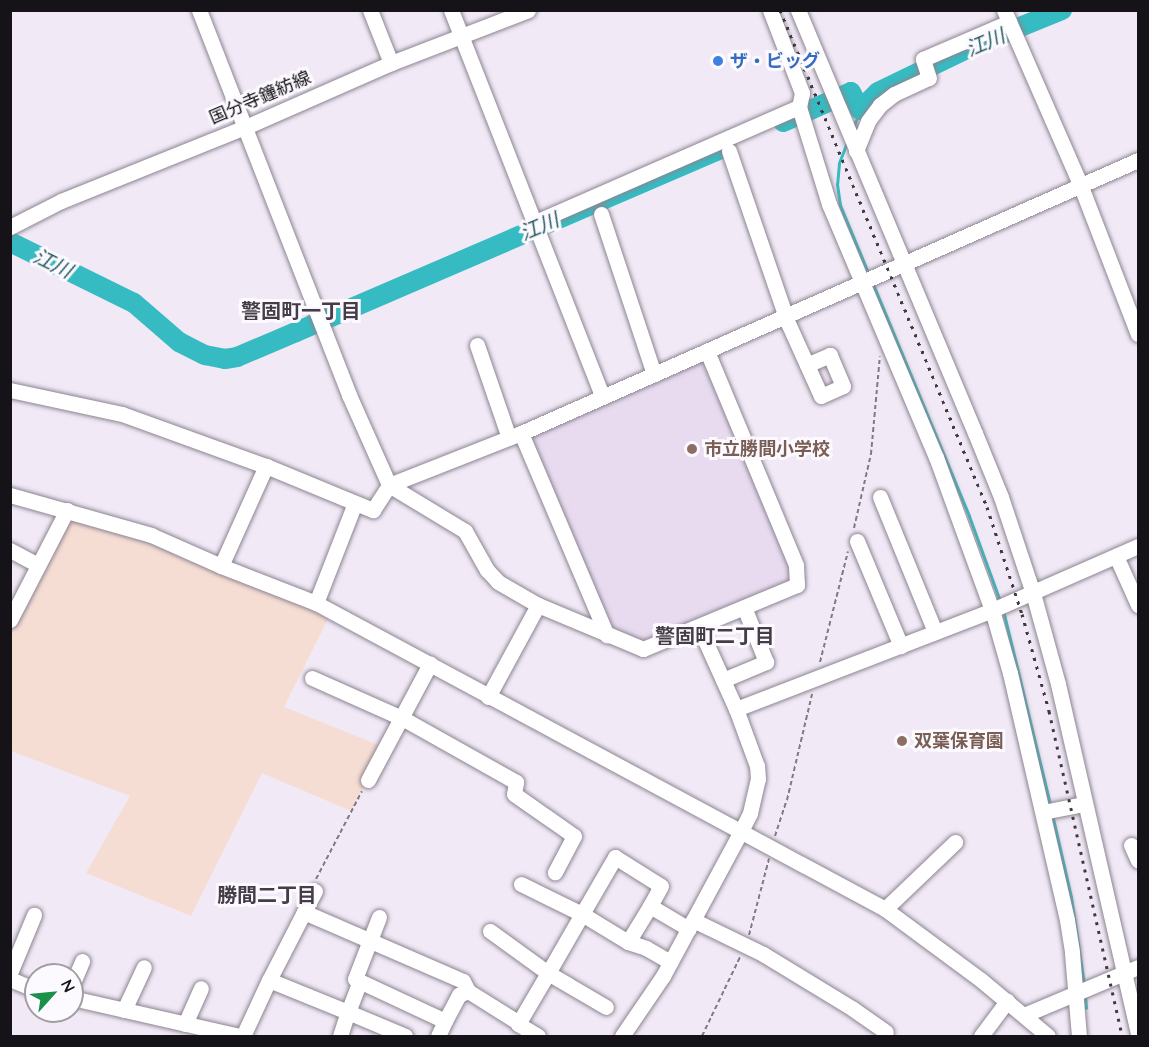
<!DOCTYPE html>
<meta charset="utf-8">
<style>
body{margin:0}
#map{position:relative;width:1149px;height:1047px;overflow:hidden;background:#f2e9f7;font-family:Quicksand,"Noto Sans JP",sans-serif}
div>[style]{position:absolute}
.industrial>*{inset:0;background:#f6ddd4}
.built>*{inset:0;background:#e8dbf0}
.stream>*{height:3px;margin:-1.5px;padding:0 1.5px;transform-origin:1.5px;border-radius:1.5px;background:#35bbc1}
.river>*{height:20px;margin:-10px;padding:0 10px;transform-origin:10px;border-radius:10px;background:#35bbc1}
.path>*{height:2px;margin-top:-1px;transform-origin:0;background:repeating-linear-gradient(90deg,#807a83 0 4.5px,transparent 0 7.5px)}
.roads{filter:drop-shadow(0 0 2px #8c8490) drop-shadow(0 0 2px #8c8490)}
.minor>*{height:15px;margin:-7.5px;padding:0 7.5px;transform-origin:7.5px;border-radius:7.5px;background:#fff}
.rail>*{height:3px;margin-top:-1.5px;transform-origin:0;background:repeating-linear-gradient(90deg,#3e3a40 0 3px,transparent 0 9px)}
.dots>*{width:16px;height:16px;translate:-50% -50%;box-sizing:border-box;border:3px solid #fcf9ff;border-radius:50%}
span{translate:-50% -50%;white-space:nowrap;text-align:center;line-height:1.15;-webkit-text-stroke:6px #fcf9ff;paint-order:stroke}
.shop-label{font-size:18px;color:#366cbe;font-weight:700}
.left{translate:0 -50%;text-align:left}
.street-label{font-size:18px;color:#161318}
.education-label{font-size:18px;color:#785e54;font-weight:700}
.water-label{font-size:20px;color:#245a5d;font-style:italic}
.neighbourhood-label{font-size:20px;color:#443d48;font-weight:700}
.frame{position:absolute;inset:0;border:12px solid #161318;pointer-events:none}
.north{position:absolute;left:24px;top:963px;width:60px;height:60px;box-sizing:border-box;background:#fcf9ff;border:2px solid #a09da3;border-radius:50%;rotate:63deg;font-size:16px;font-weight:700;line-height:24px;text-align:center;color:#161318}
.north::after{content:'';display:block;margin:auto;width:21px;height:27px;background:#1b904a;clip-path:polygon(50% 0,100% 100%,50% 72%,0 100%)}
</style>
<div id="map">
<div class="industrial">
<div style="clip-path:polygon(67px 510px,332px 611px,284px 707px,386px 748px,351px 811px,262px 773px,191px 916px,86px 873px,130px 796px,11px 751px,10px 620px)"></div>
</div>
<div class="built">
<div style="clip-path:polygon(707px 351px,797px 585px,643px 649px,607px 636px,521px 433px)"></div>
</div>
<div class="stream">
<div style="left:853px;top:128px;width:19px;rotate:-69deg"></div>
<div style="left:847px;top:142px;width:22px;rotate:111deg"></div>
<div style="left:839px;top:163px;width:21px;rotate:95deg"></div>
<div style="left:837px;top:184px;width:21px;rotate:82deg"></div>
<div style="left:840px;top:205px;width:76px;rotate:67.5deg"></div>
<div style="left:873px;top:284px;width:251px;rotate:67.5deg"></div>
<div style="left:969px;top:516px;width:90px;rotate:70deg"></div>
<div style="left:1003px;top:610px;width:201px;rotate:76.4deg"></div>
<div style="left:1052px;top:814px;width:85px;rotate:77.1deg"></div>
<div style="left:1071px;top:897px;width:88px;rotate:81.5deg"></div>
<div style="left:1085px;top:994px;width:14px;rotate:86deg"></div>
</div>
<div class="river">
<div style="left:783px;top:122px;width:74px;rotate:-23.8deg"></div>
<div style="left:851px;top:92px;width:20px;rotate:63deg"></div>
<div style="left:860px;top:110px;width:25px;rotate:-45deg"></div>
<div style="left:878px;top:92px;width:106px;rotate:-25.8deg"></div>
<div style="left:973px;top:46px;width:96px;rotate:-22deg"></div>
<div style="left:10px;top:242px;width:138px;rotate:26.2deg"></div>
<div style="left:134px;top:303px;width:60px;rotate:40.9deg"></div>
<div style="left:179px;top:342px;width:29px;rotate:27deg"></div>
<div style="left:205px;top:355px;width:20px;rotate:11deg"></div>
<div style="left:225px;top:359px;width:12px;rotate:-9deg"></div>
<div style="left:237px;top:357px;width:64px;rotate:-23deg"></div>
<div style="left:296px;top:332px;width:465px;rotate:-23.3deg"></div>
</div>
<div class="path">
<div style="left:854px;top:528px;width:76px;rotate:-77.1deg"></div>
<div style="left:871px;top:454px;width:98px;rotate:-84.8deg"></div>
<div style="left:820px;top:662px;width:114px;rotate:-75.8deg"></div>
<div style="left:775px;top:836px;width:38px;rotate:-72deg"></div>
<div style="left:787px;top:800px;width:109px;rotate:-76.7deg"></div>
<div style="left:316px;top:879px;width:99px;rotate:-62.4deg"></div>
<div style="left:749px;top:935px;width:79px;rotate:-75.3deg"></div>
<div style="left:702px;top:1036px;width:88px;rotate:-64.3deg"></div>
</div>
<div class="roads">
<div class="minor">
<div style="left:199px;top:10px;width:413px;rotate:68.7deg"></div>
<div style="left:349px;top:395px;width:98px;rotate:66deg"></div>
<div style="left:389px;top:485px;width:89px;rotate:31.2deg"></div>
<div style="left:465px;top:531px;width:45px;rotate:60.6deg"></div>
<div style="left:487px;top:570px;width:16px;rotate:47deg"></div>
<div style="left:498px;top:582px;width:46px;rotate:29.9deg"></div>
<div style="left:538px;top:605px;width:114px;rotate:22.7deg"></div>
<div style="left:643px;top:649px;width:167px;rotate:-22.6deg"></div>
<div style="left:797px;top:585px;width:20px;rotate:-93deg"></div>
<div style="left:796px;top:565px;width:232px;rotate:-112.6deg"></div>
<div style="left:370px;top:10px;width:57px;rotate:68.4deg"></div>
<div style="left:451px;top:10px;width:414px;rotate:68.6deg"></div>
<div style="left:770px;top:10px;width:89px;rotate:68.9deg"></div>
<div style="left:802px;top:93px;width:14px;rotate:102deg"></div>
<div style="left:799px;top:107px;width:102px;rotate:72.8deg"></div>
<div style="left:829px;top:204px;width:275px;rotate:67.1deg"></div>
<div style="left:936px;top:457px;width:163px;rotate:69.9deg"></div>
<div style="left:992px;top:610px;width:66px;rotate:74.1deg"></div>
<div style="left:1010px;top:673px;width:253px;rotate:77deg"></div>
<div style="left:1067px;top:920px;width:33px;rotate:81deg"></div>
<div style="left:1072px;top:953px;width:83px;rotate:85.2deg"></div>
<div style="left:798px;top:10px;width:459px;rotate:67.3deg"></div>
<div style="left:975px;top:433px;width:69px;rotate:67.9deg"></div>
<div style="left:1001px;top:497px;width:101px;rotate:71.6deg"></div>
<div style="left:1033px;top:593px;width:94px;rotate:74.6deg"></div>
<div style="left:1058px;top:684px;width:358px;rotate:77.1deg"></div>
<div style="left:1004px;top:10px;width:190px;rotate:66.4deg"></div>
<div style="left:1080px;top:184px;width:161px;rotate:68.9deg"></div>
<div style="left:729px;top:151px;width:182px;rotate:71.1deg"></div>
<div style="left:788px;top:323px;width:80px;rotate:65.7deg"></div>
<div style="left:821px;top:396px;width:24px;rotate:-24deg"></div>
<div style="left:843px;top:386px;width:34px;rotate:-113deg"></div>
<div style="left:830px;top:355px;width:25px;rotate:157deg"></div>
<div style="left:856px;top:151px;width:32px;rotate:-68deg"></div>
<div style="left:868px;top:121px;width:20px;rotate:-53deg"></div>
<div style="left:880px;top:105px;width:18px;rotate:-38deg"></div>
<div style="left:894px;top:94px;width:38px;rotate:-25deg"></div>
<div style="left:929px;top:78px;width:20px;rotate:-108deg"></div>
<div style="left:923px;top:59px;width:94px;rotate:-23.3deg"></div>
<div style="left:601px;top:214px;width:169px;rotate:71.7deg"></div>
<div style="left:533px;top:223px;width:290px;rotate:-23.6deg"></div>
<div style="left:10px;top:227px;width:57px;rotate:-27deg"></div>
<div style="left:61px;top:201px;width:196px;rotate:-21.9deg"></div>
<div style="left:243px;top:128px;width:162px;rotate:-23.7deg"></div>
<div style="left:391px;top:63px;width:147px;rotate:-21.1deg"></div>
<div style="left:477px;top:345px;width:98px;rotate:71deg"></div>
<div style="left:10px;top:390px;width:115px;rotate:12.1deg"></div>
<div style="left:122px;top:414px;width:153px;rotate:19.9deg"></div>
<div style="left:266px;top:466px;width:116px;rotate:22.4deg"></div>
<div style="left:373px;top:510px;width:30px;rotate:-57deg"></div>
<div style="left:389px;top:485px;width:142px;rotate:-21.5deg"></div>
<div style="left:521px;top:433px;width:675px;rotate:-23.87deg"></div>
<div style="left:521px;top:433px;width:220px;rotate:67deg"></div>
<div style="left:10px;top:495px;width:147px;rotate:15.8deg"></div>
<div style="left:151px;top:535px;width:77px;rotate:23.9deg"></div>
<div style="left:221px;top:566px;width:102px;rotate:21.3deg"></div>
<div style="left:316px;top:603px;width:646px;rotate:28.27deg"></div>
<div style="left:885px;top:909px;width:119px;rotate:36.5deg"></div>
<div style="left:981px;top:980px;width:87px;rotate:39.9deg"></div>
<div style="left:880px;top:497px;width:146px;rotate:67.8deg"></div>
<div style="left:857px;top:541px;width:114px;rotate:67.3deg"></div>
<div style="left:10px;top:550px;width:32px;rotate:28deg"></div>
<div style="left:1116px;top:556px;width:54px;rotate:65.8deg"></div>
<div style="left:221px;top:566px;width:110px;rotate:-65.8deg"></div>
<div style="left:316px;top:603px;width:107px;rotate:-68.7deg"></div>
<div style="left:10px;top:620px;width:124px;rotate:-62.6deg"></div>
<div style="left:312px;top:678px;width:98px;rotate:24deg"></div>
<div style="left:402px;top:718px;width:131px;rotate:29.3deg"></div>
<div style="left:516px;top:782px;width:12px;rotate:99deg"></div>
<div style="left:514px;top:794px;width:73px;rotate:35deg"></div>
<div style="left:574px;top:836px;width:41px;rotate:117.8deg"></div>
<div style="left:723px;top:680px;width:47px;rotate:-22.7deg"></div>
<div style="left:766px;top:662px;width:59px;rotate:-111.8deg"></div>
<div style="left:488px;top:697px;width:105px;rotate:-61.5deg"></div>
<div style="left:736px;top:709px;width:274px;rotate:-21.1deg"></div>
<div style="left:992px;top:610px;width:159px;rotate:-23.7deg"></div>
<div style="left:368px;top:780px;width:132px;rotate:-61.9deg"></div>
<div style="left:1043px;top:812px;width:42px;rotate:-11deg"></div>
<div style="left:1131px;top:845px;width:17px;rotate:66deg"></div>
<div style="left:521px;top:884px;width:68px;rotate:26.2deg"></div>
<div style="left:582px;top:914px;width:66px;rotate:-59.9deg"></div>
<div style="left:615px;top:857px;width:54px;rotate:32.2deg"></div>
<div style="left:661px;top:886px;width:23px;rotate:119deg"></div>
<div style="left:650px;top:906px;width:45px;rotate:30.5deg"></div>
<div style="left:315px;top:891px;width:24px;rotate:118deg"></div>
<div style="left:304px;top:912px;width:173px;rotate:23.5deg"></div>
<div style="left:463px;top:981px;width:11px;rotate:63deg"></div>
<div style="left:468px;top:991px;width:60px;rotate:32.1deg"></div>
<div style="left:885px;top:909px;width:97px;rotate:-43.7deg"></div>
<div style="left:304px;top:912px;width:76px;rotate:117.2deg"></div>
<div style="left:269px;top:980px;width:85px;rotate:22.1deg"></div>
<div style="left:348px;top:1012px;width:33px;rotate:-69deg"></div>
<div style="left:379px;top:917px;width:66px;rotate:111.2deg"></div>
<div style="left:355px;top:979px;width:99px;rotate:25deg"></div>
<div style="left:445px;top:1021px;width:30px;rotate:-62deg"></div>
<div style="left:459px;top:995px;width:10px;rotate:-24deg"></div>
<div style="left:693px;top:920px;width:78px;rotate:25.9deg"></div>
<div style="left:763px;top:954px;width:105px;rotate:31.4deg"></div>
<div style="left:853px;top:1009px;width:40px;rotate:34.9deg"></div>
<div style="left:490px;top:931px;width:72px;rotate:35.9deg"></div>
<div style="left:548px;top:973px;width:68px;rotate:-60deg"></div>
<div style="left:582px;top:914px;width:54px;rotate:31.3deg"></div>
<div style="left:628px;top:942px;width:42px;rotate:-58.6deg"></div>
<div style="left:628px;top:942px;width:19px;rotate:18deg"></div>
<div style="left:646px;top:948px;width:28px;rotate:30deg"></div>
<div style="left:10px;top:973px;width:63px;rotate:-67.5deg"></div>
<div style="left:10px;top:979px;width:28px;rotate:23deg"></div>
<div style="left:72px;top:985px;width:26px;rotate:-67deg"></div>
<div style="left:72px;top:998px;width:171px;rotate:12.8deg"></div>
<div style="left:124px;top:1010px;width:47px;rotate:-65.1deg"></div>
<div style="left:1024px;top:1015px;width:124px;rotate:-22.8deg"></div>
<div style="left:185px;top:1024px;width:39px;rotate:-66deg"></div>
<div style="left:243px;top:1036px;width:62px;rotate:-65.1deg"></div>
<div style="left:340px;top:1036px;width:25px;rotate:-72deg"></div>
<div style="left:348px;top:1012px;width:62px;rotate:22.8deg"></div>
<div style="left:438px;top:1036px;width:17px;rotate:-65deg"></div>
<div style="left:538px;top:1036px;width:23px;rotate:-149deg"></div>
<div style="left:518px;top:1024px;width:59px;rotate:-59.5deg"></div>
<div style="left:548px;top:973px;width:67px;rotate:30.4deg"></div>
<div style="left:622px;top:1036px;width:73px;rotate:-55.7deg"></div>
<div style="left:663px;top:976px;width:165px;rotate:-61.7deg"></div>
<div style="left:741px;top:831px;width:20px;rotate:-63deg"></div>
<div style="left:750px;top:813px;width:35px;rotate:-77deg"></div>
<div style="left:758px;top:779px;width:13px;rotate:-94deg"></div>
<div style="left:757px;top:766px;width:61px;rotate:-110.2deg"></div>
<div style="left:736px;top:709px;width:90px;rotate:-114.3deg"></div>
<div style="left:981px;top:1036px;width:44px;rotate:-53.4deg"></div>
</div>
</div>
<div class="rail">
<div style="left:780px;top:10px;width:538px;rotate:67.39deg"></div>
<div style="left:987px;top:507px;width:113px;rotate:71.9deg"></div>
<div style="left:1022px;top:614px;width:101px;rotate:74.4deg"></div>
<div style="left:1049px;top:711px;width:333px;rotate:77.3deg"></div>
</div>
<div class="dots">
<div style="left:718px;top:61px;background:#3f7fe0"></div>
<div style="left:692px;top:449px;background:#8d6e63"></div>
<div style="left:902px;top:741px;background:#8d6e63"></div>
</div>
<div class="shop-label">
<span class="left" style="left:730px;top:61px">ザ・ビッグ</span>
</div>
<div class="street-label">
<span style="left:260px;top:98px;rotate:-23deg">国分寺鐘紡線</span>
</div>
<div class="education-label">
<span class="left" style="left:704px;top:449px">市立勝間小学校</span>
<span class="left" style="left:914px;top:741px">双葉保育園</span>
</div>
<div class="water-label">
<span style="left:985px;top:42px;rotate:-23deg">江川</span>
<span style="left:539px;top:226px;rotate:-23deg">江川</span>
<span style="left:53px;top:263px;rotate:26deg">江川</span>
</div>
<div class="neighbourhood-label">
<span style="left:301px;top:310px">警固町一丁目</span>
<span style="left:715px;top:635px">警固町二丁目</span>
<span style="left:267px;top:894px">勝間二丁目</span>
</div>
<div class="frame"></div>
<div class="north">N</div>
</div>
